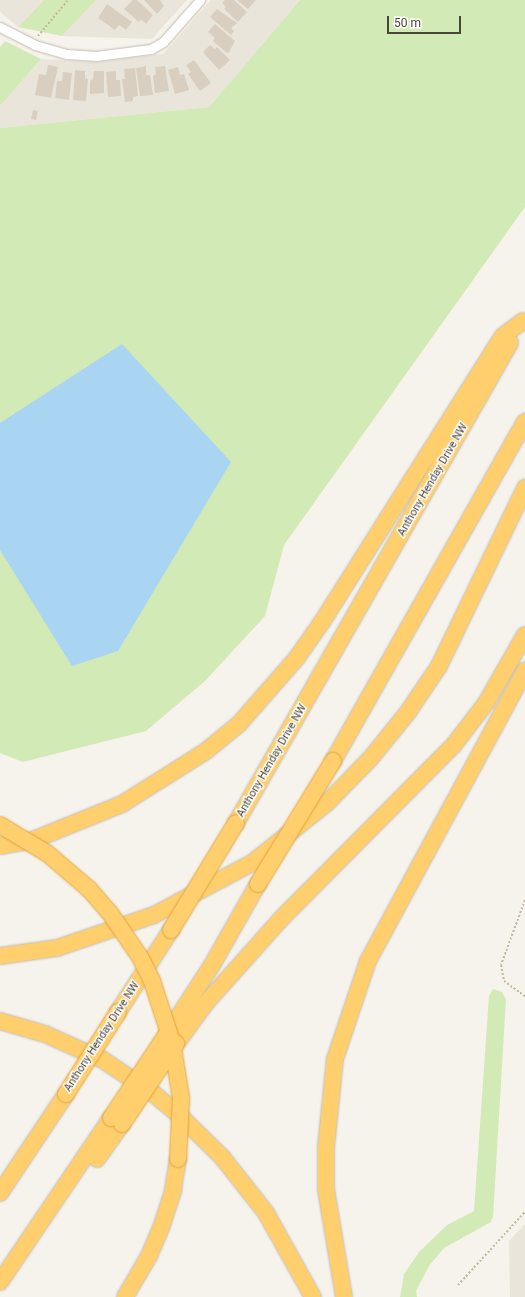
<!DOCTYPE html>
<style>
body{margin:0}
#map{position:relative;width:525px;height:1297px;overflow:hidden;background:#f6f3ec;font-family:Roboto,sans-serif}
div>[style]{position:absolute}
.residential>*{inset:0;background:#eae5da}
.green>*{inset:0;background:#d2eab5}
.water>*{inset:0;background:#a9d4f2}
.building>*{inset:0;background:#d8cfc1}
.path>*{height:2px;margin-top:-1px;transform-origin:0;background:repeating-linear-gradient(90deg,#c4b79f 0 2px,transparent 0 4px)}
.roads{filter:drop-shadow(0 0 1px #c2bbae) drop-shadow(0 0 1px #c2bbae)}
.street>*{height:9px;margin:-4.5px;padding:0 4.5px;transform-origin:4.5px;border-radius:4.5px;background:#fff}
.highway>*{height:16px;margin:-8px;padding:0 8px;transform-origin:8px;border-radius:8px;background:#ffcf6e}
.bridges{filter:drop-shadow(0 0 1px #e0a43c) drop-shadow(0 0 1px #e0a43c)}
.highway-bridge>*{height:16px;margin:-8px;padding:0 8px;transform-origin:8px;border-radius:8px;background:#ffcf6e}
span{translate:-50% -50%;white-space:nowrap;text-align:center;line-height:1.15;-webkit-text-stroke:3px #fff;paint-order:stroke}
.street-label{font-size:11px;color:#4b4439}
.scale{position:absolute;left:387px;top:16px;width:74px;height:18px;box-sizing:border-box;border:2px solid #4b4439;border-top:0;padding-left:5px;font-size:12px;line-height:14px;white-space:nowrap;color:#4b4439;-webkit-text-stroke:3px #fff;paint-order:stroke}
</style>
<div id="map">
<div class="residential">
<div style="clip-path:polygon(0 0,44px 0,18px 27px,0 12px)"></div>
<div style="clip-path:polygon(96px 0,187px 0,152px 39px,62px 36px)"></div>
<div style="clip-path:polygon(211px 0,300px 0,209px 107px,0 128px,0 106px,41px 59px,98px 62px,163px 54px)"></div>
<div style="clip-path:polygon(525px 1224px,525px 1297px,510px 1297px,509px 1241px)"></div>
</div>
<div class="green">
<div style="clip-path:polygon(44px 0,96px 0,62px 36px,18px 27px)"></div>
<div style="clip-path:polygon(300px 0,525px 0,525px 207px,284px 545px,265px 616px,205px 681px,146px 731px,23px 762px,0 753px,0 128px,209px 107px)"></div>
<div style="clip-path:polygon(5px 41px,41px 59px,0 106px,0 47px)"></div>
<div style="clip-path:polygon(493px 989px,502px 992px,506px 999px,493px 1217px,491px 1222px,444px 1248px,429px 1266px,416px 1291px,417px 1297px,400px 1297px,404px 1274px,419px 1252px,447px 1225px,474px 1211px,489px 996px)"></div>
</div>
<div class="water">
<div style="clip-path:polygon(122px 344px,231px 462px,118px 651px,72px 666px,0 550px,0 423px)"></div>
</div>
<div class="building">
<div style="clip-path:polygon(133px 0,137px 0,153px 15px,146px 24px,141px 19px,139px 22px,124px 9px)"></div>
<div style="clip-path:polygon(144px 0,160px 0,164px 6px,157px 14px)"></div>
<div style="clip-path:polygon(225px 0,234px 0,247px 12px,238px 22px,224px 9px,226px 7px,222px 3px)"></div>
<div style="clip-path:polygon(237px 0,256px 0,248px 9px)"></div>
<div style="clip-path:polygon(107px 4px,132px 22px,126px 30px,119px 25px,115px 30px,98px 18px)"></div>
<div style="clip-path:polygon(217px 9px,237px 23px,231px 28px,234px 31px,231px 35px,210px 17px)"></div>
<div style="clip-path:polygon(215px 24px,235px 41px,229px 52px,227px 53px,213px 41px,215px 38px,208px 32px)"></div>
<div style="clip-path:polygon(210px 45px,215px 49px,217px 47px,230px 60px,219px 70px,203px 52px)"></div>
<div style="clip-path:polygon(194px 60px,211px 83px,200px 91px,188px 74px,191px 72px,186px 65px)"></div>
<div style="clip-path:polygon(48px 65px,58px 67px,51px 98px,35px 95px,39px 74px,46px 75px)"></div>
<div style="clip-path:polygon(146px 66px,146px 75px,150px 75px,153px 95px,140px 96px,136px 68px)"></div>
<div style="clip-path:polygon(165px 66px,169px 91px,155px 93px,153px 76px,156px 74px,155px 67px)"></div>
<div style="clip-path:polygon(178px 67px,180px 75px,184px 74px,189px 90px,175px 94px,168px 70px)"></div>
<div style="clip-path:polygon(135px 68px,138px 96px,133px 97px,133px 101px,125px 102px,122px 79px,125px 79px,124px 69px)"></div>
<div style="clip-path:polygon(75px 70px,85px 71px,85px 78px,88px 79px,86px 101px,73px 100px)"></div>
<div style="clip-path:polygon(94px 71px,104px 71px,104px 93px,90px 94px,90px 81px,93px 79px)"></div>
<div style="clip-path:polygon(116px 71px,116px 80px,120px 80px,121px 96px,108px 97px,106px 72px)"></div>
<div style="clip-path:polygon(63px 72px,72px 73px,69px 100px,55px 98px,57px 81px,62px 81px)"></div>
<div style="clip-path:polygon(33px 110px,38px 111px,36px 120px,31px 119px)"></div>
</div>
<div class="path">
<div style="left:38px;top:36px;width:47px;rotate:-50.2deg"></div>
<div style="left:525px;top:900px;width:69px;rotate:110.3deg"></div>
<div style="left:501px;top:965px;width:16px;rotate:79deg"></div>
<div style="left:504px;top:981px;width:26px;rotate:36deg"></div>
<div style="left:458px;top:1285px;width:99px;rotate:-47.5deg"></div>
</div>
<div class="roads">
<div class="street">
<div style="left:0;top:27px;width:39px;rotate:27deg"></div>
<div style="left:35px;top:45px;width:33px;rotate:16deg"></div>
<div style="left:67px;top:54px;width:29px;rotate:4deg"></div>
<div style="left:96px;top:56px;width:55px;rotate:-7.3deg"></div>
<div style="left:151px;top:49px;width:14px;rotate:-30deg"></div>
<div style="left:163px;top:42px;width:56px;rotate:-48.6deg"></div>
</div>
<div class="highway">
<div style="left:333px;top:761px;width:390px;rotate:-60.5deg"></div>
<div style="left:236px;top:823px;width:553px;rotate:-60.28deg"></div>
<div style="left:0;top:846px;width:34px;rotate:-10deg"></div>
<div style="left:33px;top:840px;width:96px;rotate:-22deg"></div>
<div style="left:122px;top:804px;width:99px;rotate:-32.2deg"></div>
<div style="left:206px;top:751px;width:43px;rotate:-39.3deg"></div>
<div style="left:239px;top:724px;width:86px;rotate:-48.8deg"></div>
<div style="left:296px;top:659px;width:45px;rotate:-54.9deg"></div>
<div style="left:322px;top:622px;width:338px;rotate:-57.7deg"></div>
<div style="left:503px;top:336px;width:25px;rotate:-37deg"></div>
<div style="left:0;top:956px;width:58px;rotate:-8deg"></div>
<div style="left:57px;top:948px;width:102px;rotate:-18.8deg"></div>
<div style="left:154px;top:915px;width:111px;rotate:-28deg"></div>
<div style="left:252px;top:863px;width:96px;rotate:-38.7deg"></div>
<div style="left:327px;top:803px;width:62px;rotate:-45.7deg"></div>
<div style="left:370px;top:759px;width:60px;rotate:-51deg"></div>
<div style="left:408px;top:712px;width:55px;rotate:-56deg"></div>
<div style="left:439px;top:666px;width:198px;rotate:-64.2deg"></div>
<div style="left:118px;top:1012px;width:98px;rotate:-57.1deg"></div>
<div style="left:0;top:1021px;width:47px;rotate:16.1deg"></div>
<div style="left:45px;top:1034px;width:64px;rotate:24.1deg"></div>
<div style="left:103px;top:1060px;width:61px;rotate:33.7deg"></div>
<div style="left:154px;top:1094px;width:30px;rotate:40deg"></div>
<div style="left:177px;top:1113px;width:63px;rotate:44.4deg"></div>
<div style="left:222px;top:1157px;width:71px;rotate:51.8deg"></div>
<div style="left:266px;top:1213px;width:96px;rotate:60.8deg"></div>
<div style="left:167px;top:1034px;width:82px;rotate:-56.9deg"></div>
<div style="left:212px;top:965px;width:93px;rotate:-60.4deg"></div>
<div style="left:179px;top:1040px;width:44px;rotate:-54.2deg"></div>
<div style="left:205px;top:1004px;width:113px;rotate:-48.2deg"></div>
<div style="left:280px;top:920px;width:245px;rotate:-45.2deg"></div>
<div style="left:453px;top:746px;width:54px;rotate:-52.5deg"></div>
<div style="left:486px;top:703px;width:78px;rotate:-60.2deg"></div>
<div style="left:97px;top:1159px;width:43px;rotate:-54.5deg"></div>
<div style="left:0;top:1193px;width:119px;rotate:-56.3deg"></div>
<div style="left:0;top:1282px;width:198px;rotate:-55.9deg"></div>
<div style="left:125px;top:1297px;width:48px;rotate:-59.7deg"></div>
<div style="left:149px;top:1256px;width:30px;rotate:-67deg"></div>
<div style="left:161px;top:1228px;width:40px;rotate:-72deg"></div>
<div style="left:173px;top:1190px;width:31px;rotate:-81deg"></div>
<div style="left:344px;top:1297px;width:109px;rotate:-99.5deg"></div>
<div style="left:326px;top:1189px;width:42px;rotate:-90deg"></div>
<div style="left:326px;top:1147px;width:88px;rotate:-84.2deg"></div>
<div style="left:335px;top:1059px;width:103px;rotate:-71.4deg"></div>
<div style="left:368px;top:961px;width:330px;rotate:-61.6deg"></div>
</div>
</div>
<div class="bridges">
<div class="highway-bridge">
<div style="left:0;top:825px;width:56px;rotate:31.1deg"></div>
<div style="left:48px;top:854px;width:54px;rotate:40.5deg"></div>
<div style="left:89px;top:889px;width:32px;rotate:49deg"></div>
<div style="left:110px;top:913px;width:53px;rotate:55.7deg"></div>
<div style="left:140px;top:957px;width:27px;rotate:63deg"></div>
<div style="left:152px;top:981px;width:64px;rotate:71.8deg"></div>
<div style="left:172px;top:1042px;width:57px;rotate:80.9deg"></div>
<div style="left:181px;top:1098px;width:61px;rotate:92.8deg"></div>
<div style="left:258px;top:884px;width:144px;rotate:-58.6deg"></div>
<div style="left:171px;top:930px;width:125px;rotate:-58.7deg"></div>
<div style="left:66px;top:1094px;width:97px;rotate:-57.6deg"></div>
<div style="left:111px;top:1118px;width:101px;rotate:-56.3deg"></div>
<div style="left:122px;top:1124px;width:97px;rotate:-56deg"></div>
</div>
</div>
<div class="street-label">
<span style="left:433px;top:480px;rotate:-60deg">Anthony Henday Drive NW</span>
<span style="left:272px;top:761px;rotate:-60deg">Anthony Henday Drive NW</span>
<span style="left:102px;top:1037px;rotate:-57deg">Anthony Henday Drive NW</span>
</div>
<div class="scale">50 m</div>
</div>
